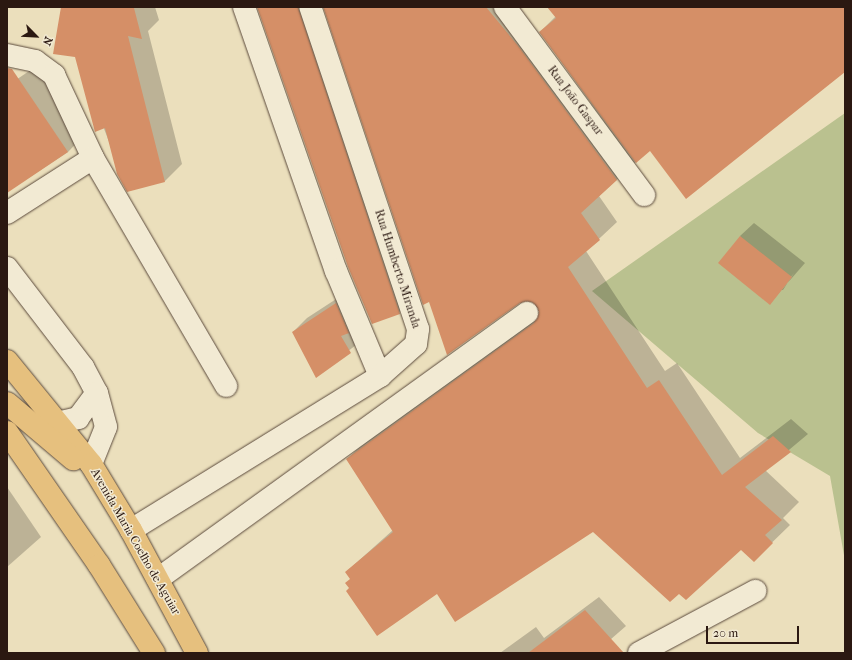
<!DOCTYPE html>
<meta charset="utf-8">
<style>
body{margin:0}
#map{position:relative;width:852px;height:660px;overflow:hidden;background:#ebdfbc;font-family:"IM FELL French Canon",serif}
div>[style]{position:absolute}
.green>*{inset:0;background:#bac18f}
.shadow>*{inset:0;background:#0003}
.building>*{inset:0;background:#d58f67}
.roads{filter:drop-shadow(0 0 1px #5b4a3c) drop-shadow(0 0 1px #5b4a3c)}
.minor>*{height:22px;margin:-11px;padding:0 11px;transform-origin:11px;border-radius:11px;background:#f2ead3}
.major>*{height:22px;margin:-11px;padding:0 11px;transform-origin:11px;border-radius:11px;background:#e6c07e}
span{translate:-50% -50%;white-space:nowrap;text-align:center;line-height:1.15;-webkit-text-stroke:3px #f2ead3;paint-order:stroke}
.street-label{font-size:12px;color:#2b1811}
.frame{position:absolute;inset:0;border:8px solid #2b1811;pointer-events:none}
.north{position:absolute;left:16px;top:16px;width:40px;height:40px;-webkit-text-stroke:3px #f2ead3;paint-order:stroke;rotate:114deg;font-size:11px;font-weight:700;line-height:16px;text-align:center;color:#2b1811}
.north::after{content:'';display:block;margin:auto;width:14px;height:18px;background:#2b1811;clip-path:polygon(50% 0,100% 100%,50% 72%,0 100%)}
.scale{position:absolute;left:706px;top:626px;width:93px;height:18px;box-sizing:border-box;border:2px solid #2b1811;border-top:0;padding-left:5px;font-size:12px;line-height:14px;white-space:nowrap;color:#2b1811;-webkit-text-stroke:3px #f2ead3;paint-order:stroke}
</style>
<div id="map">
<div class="green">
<div style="clip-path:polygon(845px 113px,845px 561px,830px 476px,758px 433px,592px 291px)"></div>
</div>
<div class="shadow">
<div style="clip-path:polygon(62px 7px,155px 7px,159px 20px,148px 31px,182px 164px,165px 181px,128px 191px,76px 56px,54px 53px)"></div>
<div style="clip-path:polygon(260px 7px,320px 7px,417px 295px,399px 313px)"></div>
<div style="clip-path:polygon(324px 7px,457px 7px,464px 27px,488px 7px,517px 7px,607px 126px,540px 32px,556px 16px,548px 7px,845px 7px,845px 71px,650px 149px,599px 196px,617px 222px,586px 251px,665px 371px,677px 363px,740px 458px,791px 419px,808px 434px,765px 470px,799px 502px,783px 518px,790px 525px,754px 560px,741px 549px,593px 530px,438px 593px,350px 588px,351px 578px,346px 572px,393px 530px,347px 459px,365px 442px,538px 316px,540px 311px)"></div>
<div style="clip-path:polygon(41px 63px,87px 132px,68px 152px,7px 192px,7px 86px)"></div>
<div style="clip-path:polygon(evenodd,754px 223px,805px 263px,770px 303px,740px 236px,754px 223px,794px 273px,783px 290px,781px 290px,794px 273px)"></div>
<div style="clip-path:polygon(350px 290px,365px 338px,316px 376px,293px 332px,307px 318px)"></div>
<div style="clip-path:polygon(7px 487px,41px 537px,7px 567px)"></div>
<div style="clip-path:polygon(599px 597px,626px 626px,595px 653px,500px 653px,536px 627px,544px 638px)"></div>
</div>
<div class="building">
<div style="clip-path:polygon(61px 7px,134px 8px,142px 39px,128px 36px,165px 182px,127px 192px,117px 174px,105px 128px,95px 132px,75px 57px,53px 54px)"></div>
<div style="clip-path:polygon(257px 7px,298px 7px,400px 314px,372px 324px,348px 267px)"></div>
<div style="clip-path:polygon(323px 7px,486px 7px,519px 47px,617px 180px,581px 213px,600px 240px,568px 267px,647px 388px,659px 380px,722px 475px,773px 436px,791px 452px,745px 487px,782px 520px,765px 535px,773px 543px,754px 562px,741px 550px,686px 600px,679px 594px,670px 602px,593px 532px,455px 622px,437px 594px,377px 636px,346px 591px,349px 588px,345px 583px,350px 579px,345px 572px,393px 532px,346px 459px,534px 323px,539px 312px,532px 302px,520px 303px,447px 355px,429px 302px,423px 305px)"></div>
<div style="clip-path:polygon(547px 7px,845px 7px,845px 72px,686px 199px,650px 151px,636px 163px,539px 32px,556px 18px)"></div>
<div style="clip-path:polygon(7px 68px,12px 69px,68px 152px,7px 193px)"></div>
<div style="clip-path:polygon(740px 236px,792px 277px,770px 305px,718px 263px)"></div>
<div style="clip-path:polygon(336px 303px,349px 333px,341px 336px,351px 353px,316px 378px,292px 332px)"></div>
<div style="clip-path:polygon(585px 610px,624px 653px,528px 653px)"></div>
</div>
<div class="roads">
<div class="minor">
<div style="left:244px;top:7px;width:280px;rotate:70.8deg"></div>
<div style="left:336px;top:271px;width:114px;rotate:67.3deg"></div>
<div style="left:505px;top:7px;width:234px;rotate:53.5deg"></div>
<div style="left:7px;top:55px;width:29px;rotate:12deg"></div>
<div style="left:35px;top:61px;width:24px;rotate:36deg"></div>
<div style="left:54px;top:75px;width:92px;rotate:64.8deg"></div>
<div style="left:93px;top:158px;width:264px;rotate:59.7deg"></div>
<div style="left:7px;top:213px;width:102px;rotate:-32.6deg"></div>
<div style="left:7px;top:268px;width:125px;rotate:52.5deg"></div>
<div style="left:83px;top:367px;width:30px;rotate:62deg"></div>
<div style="left:97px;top:393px;width:35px;rotate:75deg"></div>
<div style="left:106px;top:427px;width:40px;rotate:112deg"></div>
<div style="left:57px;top:423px;width:22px;rotate:-13deg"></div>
<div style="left:78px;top:418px;width:31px;rotate:-53deg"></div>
<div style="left:131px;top:530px;width:293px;rotate:-31.7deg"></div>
<div style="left:380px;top:376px;width:48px;rotate:-41.6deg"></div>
<div style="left:416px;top:344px;width:15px;rotate:-82deg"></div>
<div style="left:418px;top:329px;width:340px;rotate:-108.5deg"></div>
<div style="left:158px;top:579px;width:455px;rotate:-35.8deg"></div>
<div style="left:639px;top:653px;width:132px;rotate:-28.1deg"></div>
</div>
<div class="major">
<div style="left:7px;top:361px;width:133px;rotate:50.8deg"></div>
<div style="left:91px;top:464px;width:77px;rotate:58.8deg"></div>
<div style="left:131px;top:530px;width:140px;rotate:61.8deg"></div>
<div style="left:7px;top:403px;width:87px;rotate:40.3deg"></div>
<div style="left:7px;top:432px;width:162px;rotate:55.3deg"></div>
<div style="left:99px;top:565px;width:104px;rotate:58deg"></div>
</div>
</div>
<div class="street-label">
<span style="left:575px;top:101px;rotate:53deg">Rua João Gaspar</span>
<span style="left:397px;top:269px;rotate:72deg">Rua Humberto Miranda</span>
<span style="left:135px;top:542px;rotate:60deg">Avenida Maria Coelho de Aguiar</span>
</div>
<div class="frame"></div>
<div class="north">N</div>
<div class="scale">20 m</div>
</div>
